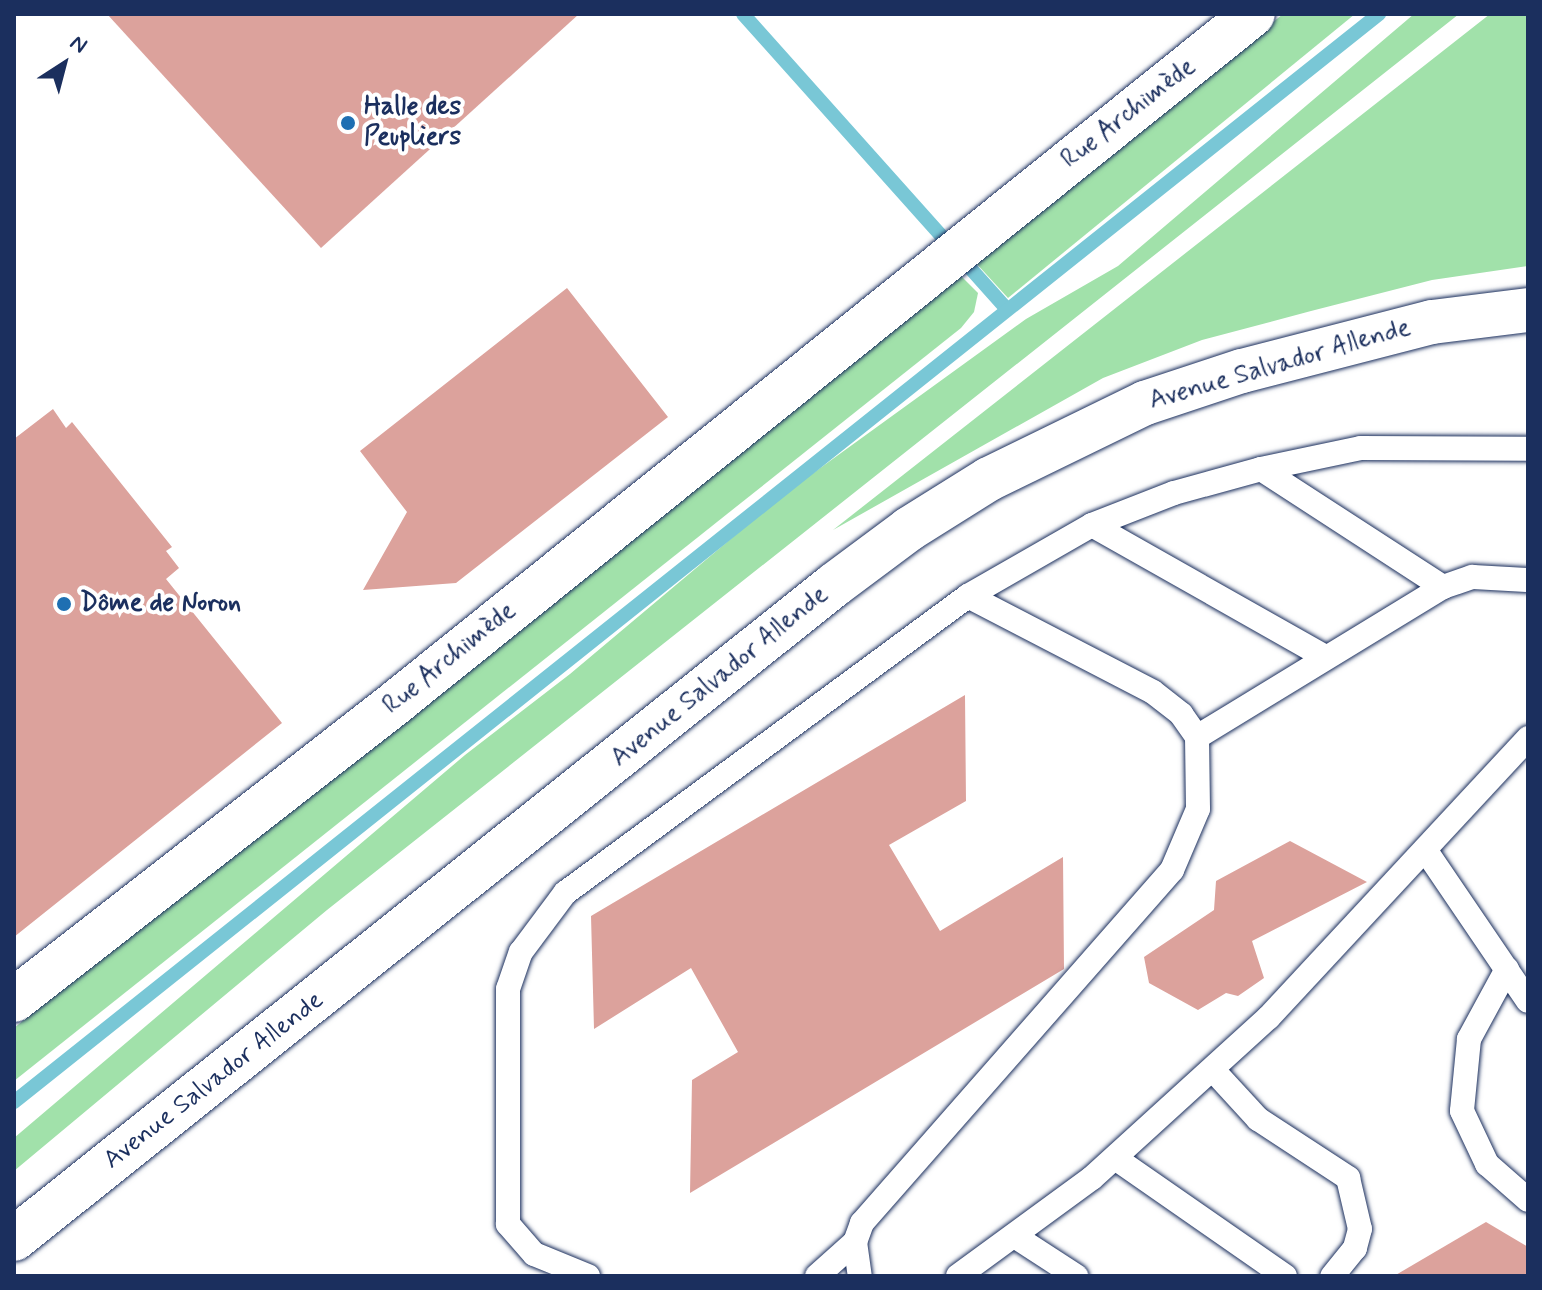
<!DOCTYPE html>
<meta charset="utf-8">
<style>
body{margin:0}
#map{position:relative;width:1542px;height:1290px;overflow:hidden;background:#fff;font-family:Mynerve,sans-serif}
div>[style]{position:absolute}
.green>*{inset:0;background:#a1e1aa}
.stream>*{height:14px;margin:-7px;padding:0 7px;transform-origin:7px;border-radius:7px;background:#79c7d6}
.building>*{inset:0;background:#dca29c}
.roads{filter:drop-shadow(0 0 2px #1b2f5e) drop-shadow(0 0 2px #1b2f5e)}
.lane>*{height:24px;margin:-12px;padding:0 12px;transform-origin:12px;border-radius:12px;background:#fff}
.street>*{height:44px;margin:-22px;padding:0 22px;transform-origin:22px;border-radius:22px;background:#fff}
.primary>*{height:44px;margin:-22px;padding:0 22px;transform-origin:22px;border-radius:22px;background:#fff}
.dots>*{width:22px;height:22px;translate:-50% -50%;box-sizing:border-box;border:4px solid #fff;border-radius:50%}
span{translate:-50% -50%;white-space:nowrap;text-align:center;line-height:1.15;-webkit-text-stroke:8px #fff;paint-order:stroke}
.poi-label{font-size:26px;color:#1b2f5e;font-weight:700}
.left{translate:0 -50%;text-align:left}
.street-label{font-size:26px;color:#1b2f5e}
.frame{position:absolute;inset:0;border:16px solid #1b2f5e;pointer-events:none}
.north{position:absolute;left:24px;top:24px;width:80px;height:80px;-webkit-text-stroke:6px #fff;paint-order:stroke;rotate:36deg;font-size:22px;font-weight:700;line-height:32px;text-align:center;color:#1b2f5e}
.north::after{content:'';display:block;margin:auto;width:28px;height:36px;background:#1b2f5e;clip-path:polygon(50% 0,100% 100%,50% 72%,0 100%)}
</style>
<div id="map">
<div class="green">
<div style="clip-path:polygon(1283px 14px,1355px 14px,1008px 298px,975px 262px)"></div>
<div style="clip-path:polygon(1414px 14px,1459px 14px,327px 910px,14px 1171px,14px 1138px,465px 755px,570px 674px,783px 495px,1026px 319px,1118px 266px)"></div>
<div style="clip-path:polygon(1490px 14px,1528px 14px,1528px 266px,1432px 280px,1311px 311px,1202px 340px,1103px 378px,833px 530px)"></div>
<div style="clip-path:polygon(959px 274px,978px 293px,974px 312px,961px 328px,14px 1081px,14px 1028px)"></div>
</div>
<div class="stream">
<div style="left:743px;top:14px;width:394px;rotate:48.2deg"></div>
<div style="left:14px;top:1102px;width:1746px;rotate:-38.56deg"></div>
</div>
<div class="building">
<div style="clip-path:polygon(107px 14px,579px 14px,321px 248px)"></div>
<div style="clip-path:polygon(567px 288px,668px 417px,456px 583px,363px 590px,407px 512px,360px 451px)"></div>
<div style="clip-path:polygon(53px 409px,66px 428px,72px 422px,172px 547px,166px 551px,179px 568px,166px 579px,282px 723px,14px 937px,14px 439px)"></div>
<div style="clip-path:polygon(965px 695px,966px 801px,889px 845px,940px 931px,1063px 857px,1064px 969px,690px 1193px,692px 1080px,738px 1052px,691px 968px,594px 1029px,591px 916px)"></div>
<div style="clip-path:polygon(1290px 841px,1367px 882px,1252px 941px,1264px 978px,1238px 996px,1226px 993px,1198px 1010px,1149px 983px,1144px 957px,1214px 910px,1216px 881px)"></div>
<div style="clip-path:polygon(1486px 1222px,1528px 1247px,1528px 1276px,1394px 1276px)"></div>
</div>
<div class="roads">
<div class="lane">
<div style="left:1261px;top:469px;width:102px;rotate:-11.9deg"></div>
<div style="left:1361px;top:448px;width:167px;rotate:0.3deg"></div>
<div style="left:1092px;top:525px;width:268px;rotate:29.5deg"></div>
<div style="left:968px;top:596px;width:143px;rotate:-29.8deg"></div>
<div style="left:1092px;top:525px;width:88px;rotate:-21.3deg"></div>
<div style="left:1174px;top:493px;width:90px;rotate:-15.4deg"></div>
<div style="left:1261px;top:469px;width:217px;rotate:33deg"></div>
<div style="left:1197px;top:737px;width:288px;rotate:-31.4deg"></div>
<div style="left:1443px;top:587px;width:31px;rotate:-19deg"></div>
<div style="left:1472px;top:577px;width:56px;rotate:3.1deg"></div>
<div style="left:1426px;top:851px;width:181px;rotate:55.8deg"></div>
<div style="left:1507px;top:969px;width:80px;rotate:118.5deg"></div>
<div style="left:1469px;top:1039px;width:72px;rotate:95.6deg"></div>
<div style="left:1462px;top:1111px;width:59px;rotate:64.7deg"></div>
<div style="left:1487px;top:1164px;width:55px;rotate:41.3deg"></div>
<div style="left:1213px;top:1070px;width:67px;rotate:47.4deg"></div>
<div style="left:1258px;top:1119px;width:108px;rotate:33.2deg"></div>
<div style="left:1348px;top:1178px;width:52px;rotate:76.8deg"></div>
<div style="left:1360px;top:1229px;width:20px;rotate:105deg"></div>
<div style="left:1355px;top:1248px;width:36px;rotate:129deg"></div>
<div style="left:1115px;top:1158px;width:207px;rotate:34.8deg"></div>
<div style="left:1016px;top:1237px;width:72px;rotate:33deg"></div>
<div style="left:588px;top:1276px;width:58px;rotate:-157.8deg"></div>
<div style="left:534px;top:1254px;width:40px;rotate:-131deg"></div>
<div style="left:508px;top:1224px;width:235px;rotate:-90deg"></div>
<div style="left:508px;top:989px;width:39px;rotate:-71deg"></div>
<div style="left:521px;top:952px;width:74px;rotate:-53.3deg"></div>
<div style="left:565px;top:893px;width:501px;rotate:-36.39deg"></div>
<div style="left:968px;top:596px;width:208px;rotate:27.4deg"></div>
<div style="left:1153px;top:692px;width:36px;rotate:38deg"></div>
<div style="left:1181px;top:714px;width:28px;rotate:55deg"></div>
<div style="left:1197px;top:737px;width:72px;rotate:89.2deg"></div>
<div style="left:1198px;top:809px;width:66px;rotate:113.1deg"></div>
<div style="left:1172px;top:870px;width:470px;rotate:131.3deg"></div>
<div style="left:862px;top:1223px;width:20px;rotate:110deg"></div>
<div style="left:855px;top:1242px;width:34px;rotate:82deg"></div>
<div style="left:817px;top:1276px;width:51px;rotate:-41.8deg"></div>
<div style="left:958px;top:1276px;width:166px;rotate:-36.2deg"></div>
<div style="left:1092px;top:1178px;width:239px;rotate:-42.3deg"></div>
<div style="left:1269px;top:1017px;width:381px;rotate:-47.1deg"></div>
</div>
<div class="street">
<div style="left:14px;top:1000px;width:488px;rotate:-37.9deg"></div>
<div style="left:399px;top:700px;width:1095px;rotate:-38.77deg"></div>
</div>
<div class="primary">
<div style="left:14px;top:1239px;width:1049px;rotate:-38.57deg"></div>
<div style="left:834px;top:585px;width:94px;rotate:-36.7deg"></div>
<div style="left:909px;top:529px;width:94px;rotate:-32deg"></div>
<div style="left:989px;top:479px;width:174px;rotate:-26deg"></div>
<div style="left:1145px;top:403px;width:102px;rotate:-18.3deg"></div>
<div style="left:1242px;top:371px;width:196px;rotate:-14.5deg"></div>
<div style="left:1432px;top:322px;width:97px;rotate:-7.1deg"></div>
</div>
</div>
<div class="dots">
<div style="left:348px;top:123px;background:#1f6fb2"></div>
<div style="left:64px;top:604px;background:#1f6fb2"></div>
</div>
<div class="poi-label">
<span class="left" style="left:364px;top:123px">Halle des<br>Peupliers</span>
<span class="left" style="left:80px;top:604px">Dôme de Noron</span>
</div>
<div class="street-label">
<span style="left:1129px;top:114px;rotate:-38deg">Rue Archimède</span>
<span style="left:1280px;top:365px;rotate:-16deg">Avenue Salvador Allende</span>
<span style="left:450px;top:659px;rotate:-39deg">Rue Archimède</span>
<span style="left:720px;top:677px;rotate:-39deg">Avenue Salvador Allende</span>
<span style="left:214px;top:1081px;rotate:-38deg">Avenue Salvador Allende</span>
</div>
<div class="frame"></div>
<div class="north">N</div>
</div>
